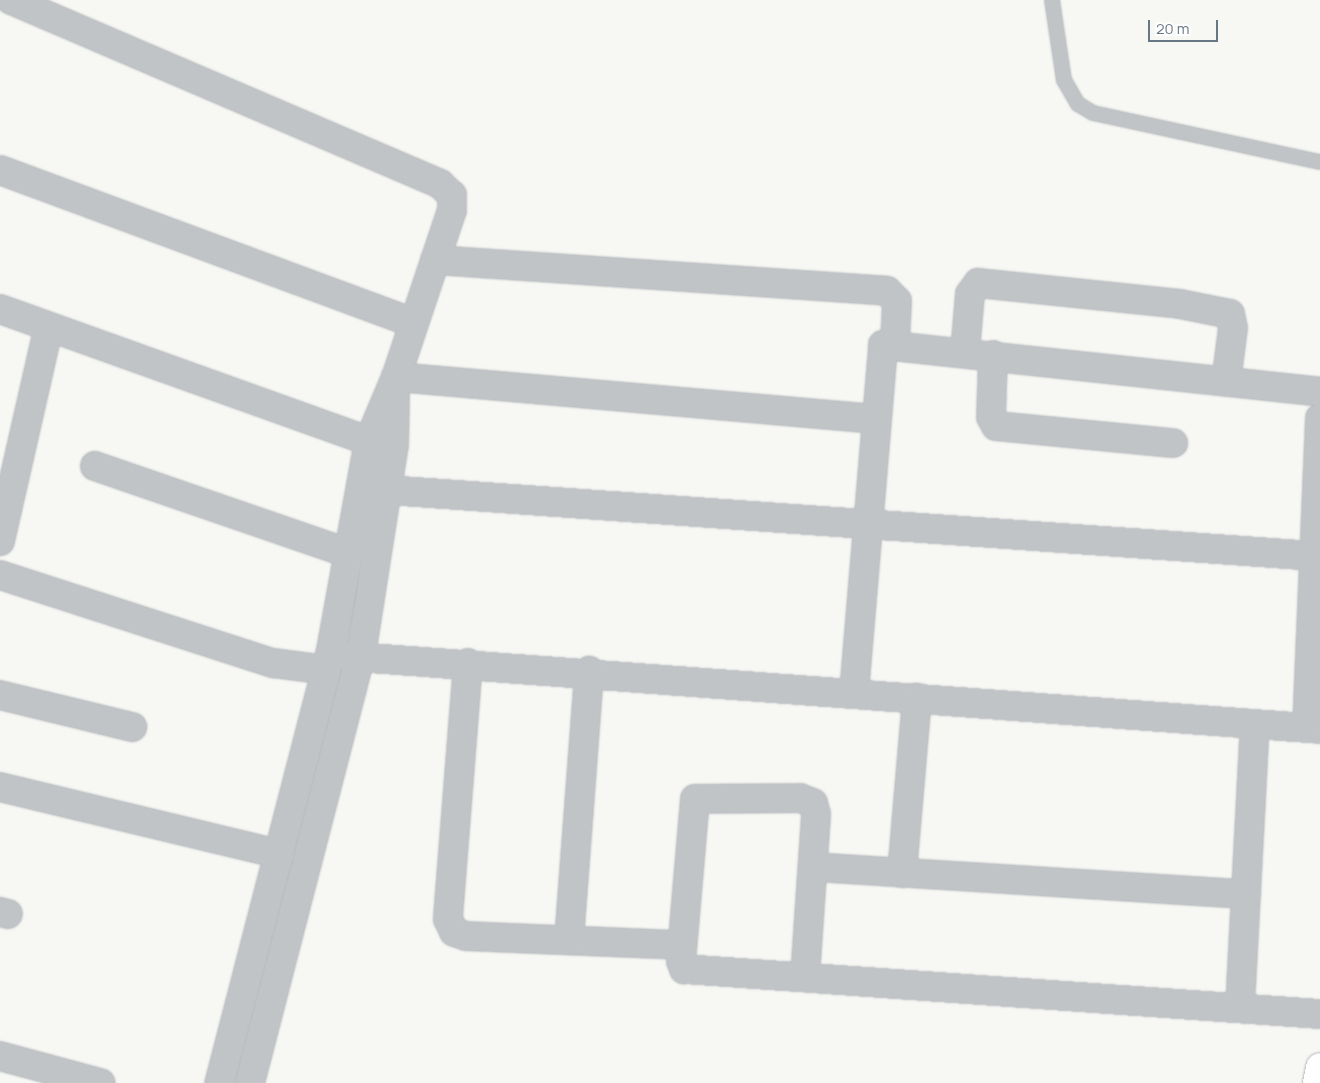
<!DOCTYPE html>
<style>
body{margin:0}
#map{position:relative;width:1320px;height:1083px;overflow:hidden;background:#f7f7f4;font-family:Manrope,sans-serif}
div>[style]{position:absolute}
.roads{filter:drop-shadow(0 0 1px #b3b7ba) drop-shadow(0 0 1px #b3b7ba)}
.lane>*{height:14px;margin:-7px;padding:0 7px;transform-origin:7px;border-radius:7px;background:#c0c4c7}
.street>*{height:28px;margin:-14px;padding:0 14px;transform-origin:14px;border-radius:14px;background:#c0c4c7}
.highway>*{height:28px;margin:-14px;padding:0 14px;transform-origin:14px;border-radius:14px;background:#fff}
span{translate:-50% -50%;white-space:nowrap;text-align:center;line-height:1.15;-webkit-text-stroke:5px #fff;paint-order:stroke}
.scale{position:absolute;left:1148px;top:20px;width:70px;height:22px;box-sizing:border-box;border:2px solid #677784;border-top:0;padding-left:6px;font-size:15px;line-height:18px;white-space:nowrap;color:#677784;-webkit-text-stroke:4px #fff;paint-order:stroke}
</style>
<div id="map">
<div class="roads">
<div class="lane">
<div style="left:1052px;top:0;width:81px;rotate:81.5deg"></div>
<div style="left:1064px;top:80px;width:28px;rotate:60deg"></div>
<div style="left:1078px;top:104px;width:17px;rotate:31deg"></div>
<div style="left:1093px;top:113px;width:232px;rotate:12.2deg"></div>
</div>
<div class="street">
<div style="left:11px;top:0;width:467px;rotate:23.2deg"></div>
<div style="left:440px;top:184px;width:16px;rotate:43deg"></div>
<div style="left:452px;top:195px;width:15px;rotate:90deg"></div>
<div style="left:452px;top:210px;width:176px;rotate:108.5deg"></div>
<div style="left:396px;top:377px;width:69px;rotate:112.9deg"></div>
<div style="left:369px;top:441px;width:218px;rotate:100.3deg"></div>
<div style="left:330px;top:655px;width:442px;rotate:104.5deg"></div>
<div style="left:0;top:170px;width:441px;rotate:20.3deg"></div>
<div style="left:435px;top:260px;width:453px;rotate:3.9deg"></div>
<div style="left:887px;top:291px;width:14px;rotate:45deg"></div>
<div style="left:897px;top:301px;width:43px;rotate:92.7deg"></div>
<div style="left:0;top:309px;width:392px;rotate:19.7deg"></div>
<div style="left:369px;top:441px;width:19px;rotate:9deg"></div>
<div style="left:965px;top:352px;width:58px;rotate:-85.1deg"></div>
<div style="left:970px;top:294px;width:14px;rotate:-54deg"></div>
<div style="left:978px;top:283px;width:203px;rotate:5.9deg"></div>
<div style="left:1180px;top:304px;width:51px;rotate:11.3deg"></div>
<div style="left:1230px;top:314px;width:14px;rotate:78deg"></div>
<div style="left:1233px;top:328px;width:54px;rotate:97.4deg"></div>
<div style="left:993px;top:355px;width:62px;rotate:91.8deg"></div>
<div style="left:991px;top:417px;width:10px;rotate:61deg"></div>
<div style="left:996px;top:426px;width:178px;rotate:5.5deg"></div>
<div style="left:396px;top:377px;width:482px;rotate:5deg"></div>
<div style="left:95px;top:466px;width:268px;rotate:19deg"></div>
<div style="left:387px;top:490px;width:929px;rotate:4.07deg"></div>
<div style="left:0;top:541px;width:217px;rotate:-77.2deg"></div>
<div style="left:0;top:575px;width:287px;rotate:17.9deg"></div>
<div style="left:273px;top:663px;width:54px;rotate:7.4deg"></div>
<div style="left:330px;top:655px;width:993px;rotate:4.27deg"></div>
<div style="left:468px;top:663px;width:257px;rotate:94.5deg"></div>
<div style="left:448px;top:919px;width:14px;rotate:65deg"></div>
<div style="left:454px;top:932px;width:13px;rotate:18deg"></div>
<div style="left:466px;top:936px;width:216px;rotate:2.4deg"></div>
<div style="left:854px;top:693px;width:349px;rotate:-85.2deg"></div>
<div style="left:883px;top:345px;width:440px;rotate:6.1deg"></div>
<div style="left:0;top:695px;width:136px;rotate:13.6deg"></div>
<div style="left:1307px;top:728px;width:310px;rotate:-87.6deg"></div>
<div style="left:0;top:787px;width:288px;rotate:13.5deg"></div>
<div style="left:813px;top:867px;width:434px;rotate:3.6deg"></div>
<div style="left:902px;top:873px;width:176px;rotate:-85.1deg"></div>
<div style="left:0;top:912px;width:8px;rotate:14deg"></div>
<div style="left:569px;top:940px;width:270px;rotate:-85.7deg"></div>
<div style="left:805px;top:977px;width:163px;rotate:-86.1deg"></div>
<div style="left:816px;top:814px;width:11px;rotate:-105deg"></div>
<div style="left:813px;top:803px;width:14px;rotate:-159deg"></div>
<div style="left:800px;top:798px;width:105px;rotate:179.5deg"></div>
<div style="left:695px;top:799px;width:163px;rotate:94.9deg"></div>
<div style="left:681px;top:961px;width:9px;rotate:69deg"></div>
<div style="left:684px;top:969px;width:638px;rotate:4.05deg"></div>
<div style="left:1240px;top:1007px;width:283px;rotate:-87deg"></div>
<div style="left:0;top:1056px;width:104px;rotate:15.1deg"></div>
<div style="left:250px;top:1083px;width:442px;rotate:-75.5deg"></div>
<div style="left:361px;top:655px;width:213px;rotate:-81.1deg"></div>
<div style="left:394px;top:445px;width:51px;rotate:-88.9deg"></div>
</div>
<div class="highway">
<div style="left:1317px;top:1083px;width:16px;rotate:-79deg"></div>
</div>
</div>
<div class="scale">20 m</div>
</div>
